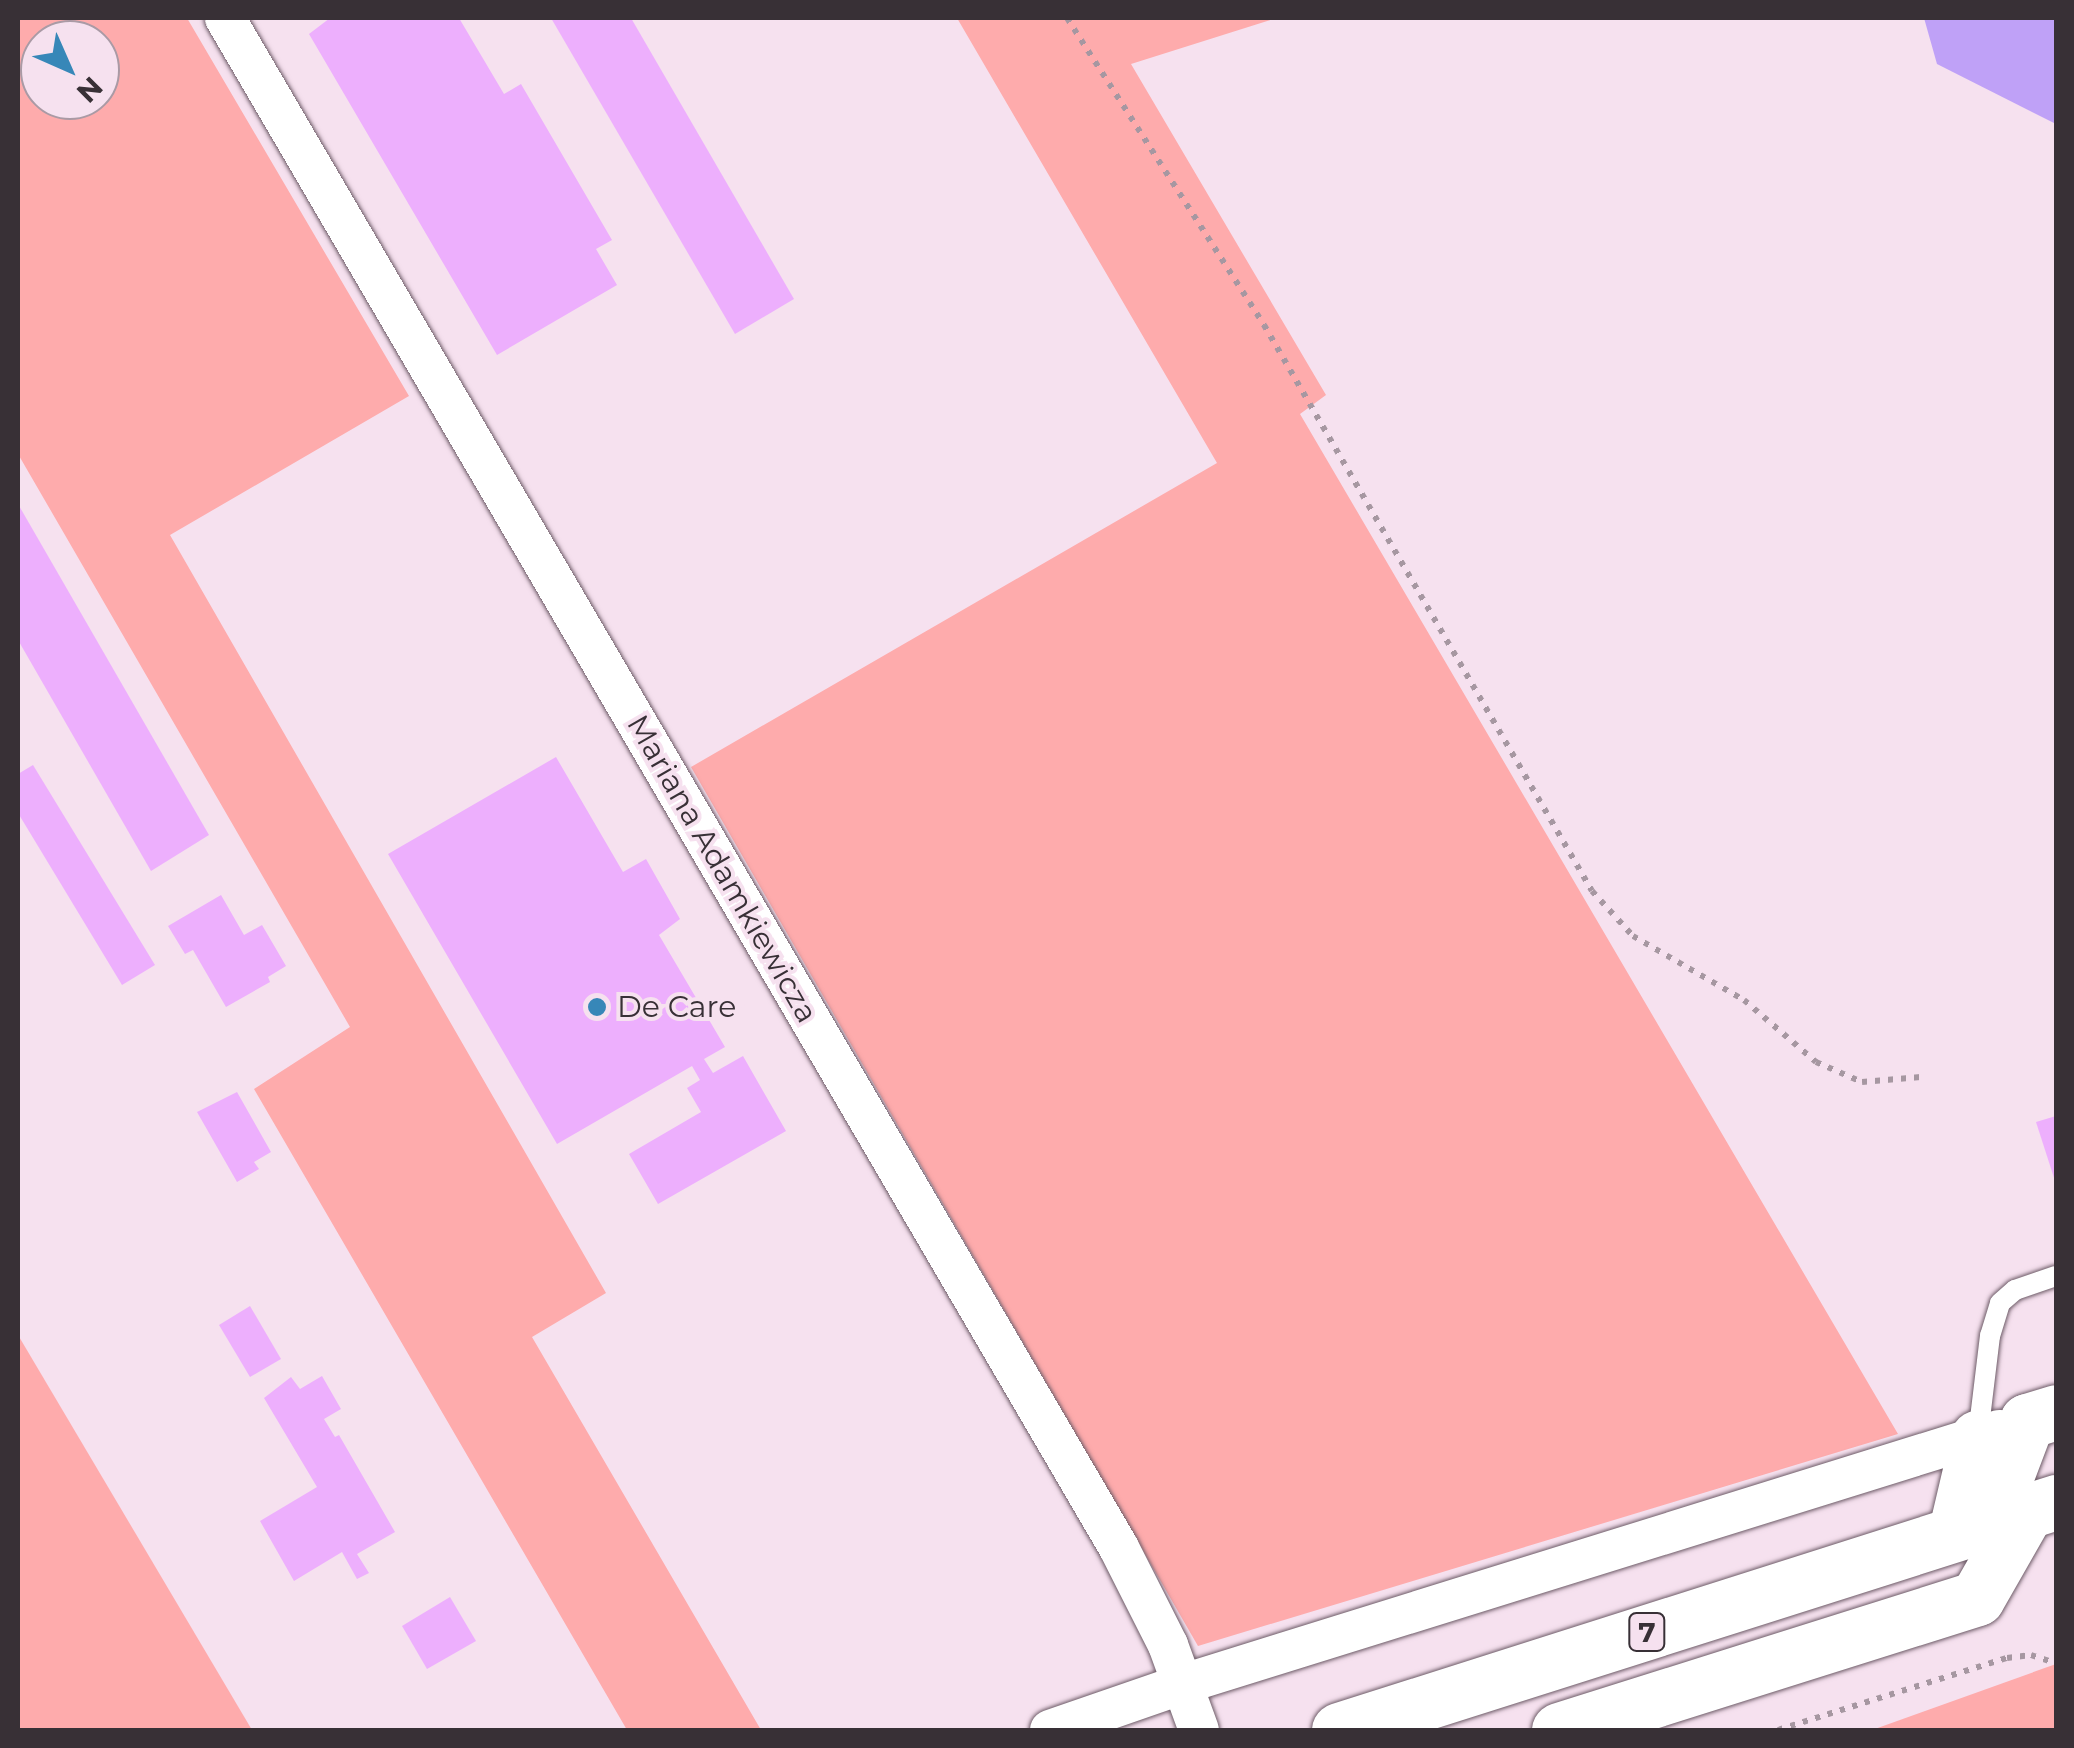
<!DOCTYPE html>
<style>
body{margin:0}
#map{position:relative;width:2074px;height:1748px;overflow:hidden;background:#f6e1ef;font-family:Montserrat,sans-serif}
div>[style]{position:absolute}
.green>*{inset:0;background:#feabac}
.water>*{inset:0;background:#bfa1f7}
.building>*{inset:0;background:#edaffd}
.path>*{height:6px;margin-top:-3px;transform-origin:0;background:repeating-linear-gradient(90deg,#a697a1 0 5px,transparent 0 13px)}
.roads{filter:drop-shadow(0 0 2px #6d5b67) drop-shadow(0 0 2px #6d5b67)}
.service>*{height:20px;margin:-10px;padding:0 10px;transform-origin:10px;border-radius:10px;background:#fff}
.minor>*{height:40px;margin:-20px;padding:0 20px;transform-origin:20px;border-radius:20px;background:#fff}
.trunk>*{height:55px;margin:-27.5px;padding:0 27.5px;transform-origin:27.5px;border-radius:27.5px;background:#fff}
.dots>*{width:28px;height:28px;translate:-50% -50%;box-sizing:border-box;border:5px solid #f6e1ef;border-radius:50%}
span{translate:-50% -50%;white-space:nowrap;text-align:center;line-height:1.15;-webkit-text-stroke:8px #f6e1ef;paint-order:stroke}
.shield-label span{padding:2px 8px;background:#f6e1ef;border:2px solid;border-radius:8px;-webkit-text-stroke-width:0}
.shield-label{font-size:28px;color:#383036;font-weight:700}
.street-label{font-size:30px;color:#383036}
.poi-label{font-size:30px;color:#383036}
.left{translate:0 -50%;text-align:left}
.frame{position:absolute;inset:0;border:20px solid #383036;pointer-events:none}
.north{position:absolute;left:20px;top:20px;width:100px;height:100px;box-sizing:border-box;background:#f6e1ef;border:2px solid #aa9aa5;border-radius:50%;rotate:135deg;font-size:28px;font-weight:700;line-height:40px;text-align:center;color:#383036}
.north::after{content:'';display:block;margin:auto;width:35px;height:45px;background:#3787b8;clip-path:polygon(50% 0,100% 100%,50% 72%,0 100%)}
</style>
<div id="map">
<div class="green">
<div style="clip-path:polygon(evenodd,18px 18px,187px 18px,409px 396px,170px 535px,606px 1293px,532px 1337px,761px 1730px,627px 1730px,254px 1089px,350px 1027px,18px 454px,18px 18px,100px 40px,100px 100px,40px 100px,40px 40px,100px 40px)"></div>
<div style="clip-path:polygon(957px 18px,1277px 18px,1131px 64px,1326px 395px,1300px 414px,1898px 1434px,1198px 1646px,691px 767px,1217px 463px)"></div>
<div style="clip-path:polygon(18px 1335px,252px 1730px,18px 1730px)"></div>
<div style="clip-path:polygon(2056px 1664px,2056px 1730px,1872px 1730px)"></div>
</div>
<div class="water">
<div style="clip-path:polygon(1924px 18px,2056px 18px,2056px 124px,1937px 64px)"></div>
</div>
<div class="building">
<div style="clip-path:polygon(330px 18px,459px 18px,504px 94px,521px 84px,612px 240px,596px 249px,617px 285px,497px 355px,309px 34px)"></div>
<div style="clip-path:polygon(551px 18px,631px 18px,794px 299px,735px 334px)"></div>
<div style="clip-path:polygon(18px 504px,209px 835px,151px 871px,18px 640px)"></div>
<div style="clip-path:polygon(556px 757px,623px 872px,646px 859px,680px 919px,659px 935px,725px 1047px,704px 1059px,713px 1073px,743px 1056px,786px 1131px,658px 1204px,629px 1154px,701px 1112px,687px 1088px,700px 1080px,692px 1066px,557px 1144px,388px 854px)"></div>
<div style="clip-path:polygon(33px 765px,155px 965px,122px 985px,18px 813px,18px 774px)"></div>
<div style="clip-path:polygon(221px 895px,244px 935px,262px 925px,286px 966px,268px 977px,270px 982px,226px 1007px,193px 950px,185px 954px,168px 926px)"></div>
<div style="clip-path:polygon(237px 1092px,271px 1152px,254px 1162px,259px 1169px,237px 1182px,197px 1112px)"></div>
<div style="clip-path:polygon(2056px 1116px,2056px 1184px,2036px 1122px)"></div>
<div style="clip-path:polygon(250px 1306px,281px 1359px,250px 1377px,219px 1325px)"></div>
<div style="clip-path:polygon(322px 1376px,341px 1409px,324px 1419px,335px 1437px,339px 1435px,395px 1532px,357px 1554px,369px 1573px,357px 1579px,342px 1552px,294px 1581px,260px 1521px,317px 1487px,264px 1398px,291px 1377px,300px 1389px)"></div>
<div style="clip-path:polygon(450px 1597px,476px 1641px,427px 1669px,402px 1626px)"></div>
</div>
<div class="path">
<div style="left:1067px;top:18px;width:365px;rotate:57.3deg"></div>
<div style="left:1264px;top:325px;width:654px;rotate:59.91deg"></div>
<div style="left:1592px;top:891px;width:61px;rotate:47.7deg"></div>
<div style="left:1633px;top:936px;width:128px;rotate:30deg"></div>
<div style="left:1744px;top:1000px;width:95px;rotate:40.7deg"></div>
<div style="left:1816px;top:1062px;width:50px;rotate:23.5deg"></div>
<div style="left:1862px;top:1082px;width:59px;rotate:-4.8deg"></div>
<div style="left:1778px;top:1730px;width:240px;rotate:-17.5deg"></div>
<div style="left:2007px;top:1658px;width:24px;rotate:-7deg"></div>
<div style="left:2031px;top:1655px;width:26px;rotate:18deg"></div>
</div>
<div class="roads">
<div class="service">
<div style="left:1978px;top:1435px;width:100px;rotate:-83.1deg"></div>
<div style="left:1990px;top:1336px;width:34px;rotate:-73deg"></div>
<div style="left:2000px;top:1303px;width:20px;rotate:-41deg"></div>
<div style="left:2015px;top:1290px;width:43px;rotate:-18.9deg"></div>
</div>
<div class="minor">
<div style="left:225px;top:18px;width:1772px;rotate:59.7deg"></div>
<div style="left:1119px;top:1548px;width:109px;rotate:63.2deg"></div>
<div style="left:1168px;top:1645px;width:90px;rotate:70deg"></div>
<div style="left:1050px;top:1730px;width:141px;rotate:-19.1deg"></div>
<div style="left:1183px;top:1684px;width:855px;rotate:-17.29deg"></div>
</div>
<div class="trunk">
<div style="left:1988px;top:1524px;width:110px;rotate:-69.3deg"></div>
<div style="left:2027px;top:1421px;width:30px;rotate:-17deg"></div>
<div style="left:1957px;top:1526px;width:91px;rotate:-76.7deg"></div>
<div style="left:1339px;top:1730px;width:752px;rotate:-17.64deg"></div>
<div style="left:1559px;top:1730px;width:438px;rotate:-17.5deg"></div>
<div style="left:1977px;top:1598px;width:99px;rotate:-60.3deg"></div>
</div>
</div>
<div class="dots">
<div style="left:597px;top:1007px;background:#3787b8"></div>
</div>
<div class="shield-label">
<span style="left:1647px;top:1632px">7</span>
</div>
<div class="street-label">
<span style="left:722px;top:869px;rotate:60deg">Mariana Adamkiewicza</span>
</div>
<div class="poi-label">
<span class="left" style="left:617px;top:1007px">De Care</span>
</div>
<div class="frame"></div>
<div class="north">N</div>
</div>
